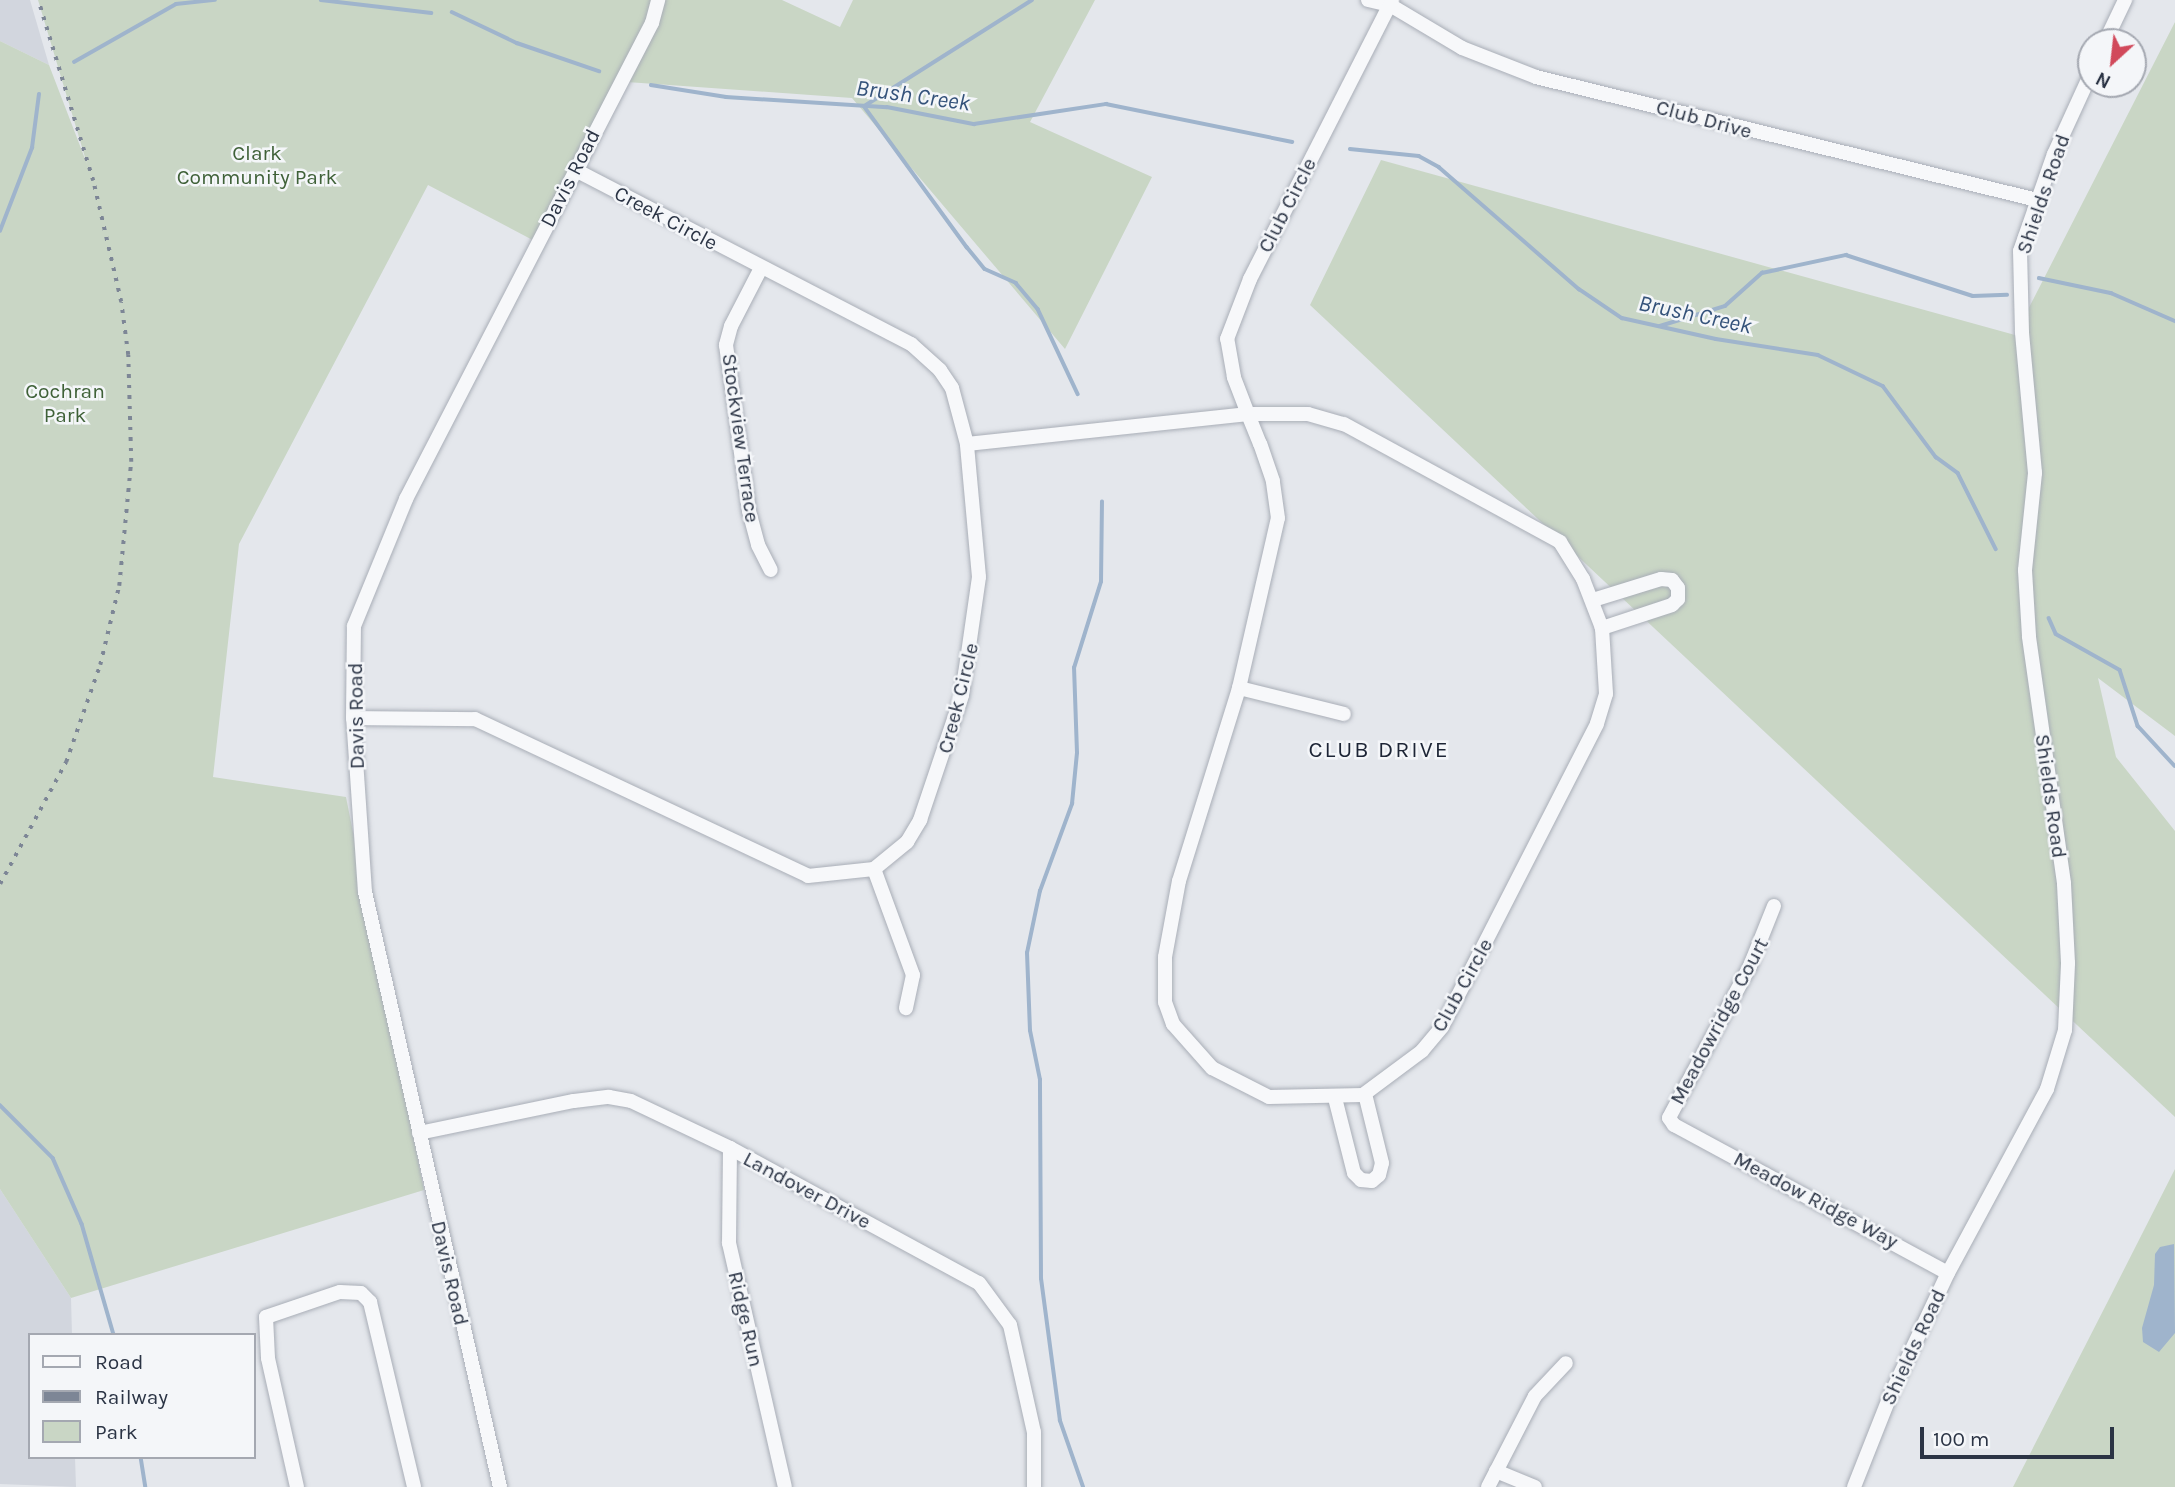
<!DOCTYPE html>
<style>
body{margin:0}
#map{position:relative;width:2175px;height:1487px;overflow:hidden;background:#e4e7ec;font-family:Karla,sans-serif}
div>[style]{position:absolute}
.built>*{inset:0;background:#d2d6de}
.green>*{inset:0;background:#c9d6c5}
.water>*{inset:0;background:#9fb4cc}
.stream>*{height:3.5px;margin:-1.75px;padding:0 1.75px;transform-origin:1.75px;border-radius:1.75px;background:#9fb4cc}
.roads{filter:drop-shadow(0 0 2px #a9aeb7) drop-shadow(0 0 2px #a9aeb7)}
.minor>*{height:14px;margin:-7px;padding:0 7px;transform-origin:7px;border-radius:7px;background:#f7f8fa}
.rail>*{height:3.5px;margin-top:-1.75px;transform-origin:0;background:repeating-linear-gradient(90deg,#7d8696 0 3.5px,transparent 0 10.5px)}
span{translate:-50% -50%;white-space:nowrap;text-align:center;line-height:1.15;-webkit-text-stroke:5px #f4f6f9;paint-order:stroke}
.street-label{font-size:21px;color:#2b3445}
.park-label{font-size:21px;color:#3f6138}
.water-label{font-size:23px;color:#34527a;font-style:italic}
.neighbourhood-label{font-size:23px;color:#1d2536;letter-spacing:2px}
.legend{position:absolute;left:28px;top:1333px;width:228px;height:126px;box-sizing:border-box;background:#f4f6f9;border:2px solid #a4a8b1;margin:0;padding:9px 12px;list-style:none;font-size:21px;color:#2b3445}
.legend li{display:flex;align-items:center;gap:14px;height:35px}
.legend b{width:35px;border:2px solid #a4a8b1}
.north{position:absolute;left:2077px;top:28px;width:70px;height:70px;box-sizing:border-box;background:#f4f6f9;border:2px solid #a4a8b1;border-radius:50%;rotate:207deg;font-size:19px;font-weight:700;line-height:28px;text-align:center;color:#2b3445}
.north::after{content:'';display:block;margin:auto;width:24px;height:32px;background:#d1495b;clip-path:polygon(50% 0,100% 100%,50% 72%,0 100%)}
.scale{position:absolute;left:1920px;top:1427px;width:194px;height:32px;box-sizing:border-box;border:4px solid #2b3445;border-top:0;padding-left:9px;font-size:21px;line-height:24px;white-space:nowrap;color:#2b3445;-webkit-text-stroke:5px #f4f6f9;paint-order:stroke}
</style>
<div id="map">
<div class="built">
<div style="clip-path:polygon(0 0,30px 0,49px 65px,0 41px)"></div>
<div style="clip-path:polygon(0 1189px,71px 1298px,72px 1335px,30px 1335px,30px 1457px,75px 1457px,76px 1487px,0 1484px)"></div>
</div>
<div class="green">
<div style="clip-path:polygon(38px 0,653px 0,652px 23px,544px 246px,428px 185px,239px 544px,213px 777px,346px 797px,424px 1190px,71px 1298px,0 1189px,0 41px,49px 65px,87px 164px)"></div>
<div style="clip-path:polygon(657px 0,782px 0,840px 27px,853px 0,1095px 0,1030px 122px,1152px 177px,1065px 349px,852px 98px,627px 82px)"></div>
<div style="clip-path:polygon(2175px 22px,2175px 736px,2098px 678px,2116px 757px,2175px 831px,2175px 1117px,1310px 305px,1381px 160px,2015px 335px)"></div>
<div style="clip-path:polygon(2175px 1169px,2175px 1487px,2013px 1487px,2107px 1303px)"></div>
</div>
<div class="water">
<div style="clip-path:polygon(2174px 1244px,2175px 1333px,2159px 1352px,2143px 1342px,2142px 1328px,2154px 1285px,2155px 1254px,2160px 1247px)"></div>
</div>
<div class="stream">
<div style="left:321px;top:0;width:111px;rotate:6.7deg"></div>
<div style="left:452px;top:12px;width:72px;rotate:25.5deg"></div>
<div style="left:517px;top:43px;width:87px;rotate:18.9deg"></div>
<div style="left:74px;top:62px;width:117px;rotate:-29.6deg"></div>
<div style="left:176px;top:4px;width:39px;rotate:-6deg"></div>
<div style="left:651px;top:85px;width:76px;rotate:9.1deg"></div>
<div style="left:726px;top:97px;width:161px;rotate:3.6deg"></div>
<div style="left:887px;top:107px;width:89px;rotate:11.1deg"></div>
<div style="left:974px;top:124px;width:134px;rotate:-8.6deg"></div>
<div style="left:1106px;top:104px;width:190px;rotate:11.5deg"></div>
<div style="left:866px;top:105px;width:196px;rotate:-32.3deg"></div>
<div style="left:864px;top:106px;width:175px;rotate:53.9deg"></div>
<div style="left:967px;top:247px;width:28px;rotate:51deg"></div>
<div style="left:985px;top:269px;width:34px;rotate:24deg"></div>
<div style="left:1016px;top:283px;width:34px;rotate:50deg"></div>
<div style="left:1038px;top:309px;width:94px;rotate:64.8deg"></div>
<div style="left:1350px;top:149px;width:69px;rotate:5.8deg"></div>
<div style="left:1419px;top:156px;width:23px;rotate:29deg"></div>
<div style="left:1439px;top:167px;width:186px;rotate:41.1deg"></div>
<div style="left:1579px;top:289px;width:52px;rotate:34deg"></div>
<div style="left:1622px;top:318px;width:96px;rotate:12.6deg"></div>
<div style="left:1716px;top:339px;width:103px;rotate:8.9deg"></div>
<div style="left:1818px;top:355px;width:72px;rotate:25.5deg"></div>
<div style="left:1883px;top:386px;width:89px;rotate:53.3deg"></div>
<div style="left:1936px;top:457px;width:27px;rotate:36deg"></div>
<div style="left:1958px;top:473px;width:85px;rotate:63.4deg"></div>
<div style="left:0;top:231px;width:89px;rotate:-68.9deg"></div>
<div style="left:32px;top:148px;width:54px;rotate:-82.6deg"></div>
<div style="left:2039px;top:278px;width:74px;rotate:11.8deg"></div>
<div style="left:2111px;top:293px;width:70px;rotate:23.6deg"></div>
<div style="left:1660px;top:326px;width:68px;rotate:-17.1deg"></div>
<div style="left:1725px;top:306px;width:50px;rotate:-41.7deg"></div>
<div style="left:1762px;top:273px;width:86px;rotate:-12.1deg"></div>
<div style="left:1846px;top:255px;width:133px;rotate:17.9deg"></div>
<div style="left:1973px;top:296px;width:34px;rotate:-2deg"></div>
<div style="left:2049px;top:618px;width:17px;rotate:66deg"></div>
<div style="left:2056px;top:634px;width:73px;rotate:29.4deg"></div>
<div style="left:2120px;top:670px;width:59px;rotate:72.2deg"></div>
<div style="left:2138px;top:726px;width:54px;rotate:47.2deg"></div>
<div style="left:0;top:1105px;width:75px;rotate:45deg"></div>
<div style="left:53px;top:1158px;width:72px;rotate:66.3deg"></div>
<div style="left:82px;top:1224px;width:116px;rotate:73.9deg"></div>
<div style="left:141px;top:1457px;width:30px;rotate:81deg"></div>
<div style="left:1083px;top:1487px;width:70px;rotate:-109.2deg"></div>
<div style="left:1060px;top:1421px;width:143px;rotate:-97.6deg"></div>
<div style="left:1041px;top:1279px;width:199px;rotate:-90.3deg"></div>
<div style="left:1040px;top:1080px;width:50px;rotate:-101.5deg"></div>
<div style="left:1030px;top:1031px;width:78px;rotate:-92.2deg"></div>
<div style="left:1027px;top:953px;width:63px;rotate:-78.2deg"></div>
<div style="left:1040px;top:891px;width:93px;rotate:-69.8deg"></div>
<div style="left:1072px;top:804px;width:51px;rotate:-84.4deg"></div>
<div style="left:1077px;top:753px;width:85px;rotate:-92deg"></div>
<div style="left:1074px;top:668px;width:90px;rotate:-72.6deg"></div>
<div style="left:1101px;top:582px;width:80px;rotate:-89.3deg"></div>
</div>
<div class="roads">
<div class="minor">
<div style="left:1368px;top:0;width:23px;rotate:13deg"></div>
<div style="left:1390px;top:5px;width:84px;rotate:30.8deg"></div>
<div style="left:1462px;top:48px;width:79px;rotate:21.4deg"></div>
<div style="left:1536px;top:77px;width:516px;rotate:13.79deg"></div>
<div style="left:2105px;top:42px;width:47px;rotate:-64.5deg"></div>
<div style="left:761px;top:268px;width:65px;rotate:117.3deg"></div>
<div style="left:731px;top:326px;width:20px;rotate:105deg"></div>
<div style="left:726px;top:345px;width:168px;rotate:82.1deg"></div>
<div style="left:749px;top:511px;width:35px;rotate:75deg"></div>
<div style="left:758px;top:545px;width:28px;rotate:63deg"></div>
<div style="left:967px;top:444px;width:283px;rotate:-6.1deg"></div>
<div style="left:1248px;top:414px;width:60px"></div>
<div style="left:1308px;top:414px;width:37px;rotate:16deg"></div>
<div style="left:1344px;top:424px;width:246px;rotate:28.6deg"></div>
<div style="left:1560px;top:542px;width:44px;rotate:58.1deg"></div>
<div style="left:1583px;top:579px;width:53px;rotate:68.8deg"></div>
<div style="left:1602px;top:628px;width:66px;rotate:86.5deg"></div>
<div style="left:1606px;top:694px;width:31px;rotate:107deg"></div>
<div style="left:1597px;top:724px;width:340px;rotate:117.1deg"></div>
<div style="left:1442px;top:1027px;width:31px;rotate:130deg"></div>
<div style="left:1422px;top:1051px;width:74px;rotate:143.3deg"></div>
<div style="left:1363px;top:1095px;width:94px;rotate:178.8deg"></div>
<div style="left:1269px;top:1097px;width:64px;rotate:-153deg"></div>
<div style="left:1212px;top:1068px;width:59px;rotate:-131.6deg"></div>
<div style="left:1173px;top:1024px;width:23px;rotate:-110deg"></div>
<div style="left:1165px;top:1002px;width:45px;rotate:-90deg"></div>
<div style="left:1165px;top:957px;width:77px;rotate:-79.6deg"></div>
<div style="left:1179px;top:881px;width:202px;rotate:-72.7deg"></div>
<div style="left:1239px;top:688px;width:174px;rotate:-77.1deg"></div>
<div style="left:1278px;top:518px;width:37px;rotate:-98deg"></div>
<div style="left:1273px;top:481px;width:39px;rotate:-109deg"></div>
<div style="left:1260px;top:444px;width:32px;rotate:-112deg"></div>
<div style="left:1248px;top:414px;width:40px;rotate:-111deg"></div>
<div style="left:1234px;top:377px;width:39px;rotate:-100deg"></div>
<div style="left:1227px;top:339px;width:64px;rotate:-69deg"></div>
<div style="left:1250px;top:279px;width:313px;rotate:-63deg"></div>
<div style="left:1593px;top:600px;width:71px;rotate:-17.2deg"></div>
<div style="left:1661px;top:579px;width:11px;rotate:5deg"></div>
<div style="left:1672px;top:580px;width:10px;rotate:53deg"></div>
<div style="left:1678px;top:588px;width:11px;rotate:90deg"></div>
<div style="left:1678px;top:599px;width:8px;rotate:135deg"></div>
<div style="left:1672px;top:605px;width:74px;rotate:161.8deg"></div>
<div style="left:1239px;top:688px;width:108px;rotate:13.9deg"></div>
<div style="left:353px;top:718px;width:122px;rotate:0.5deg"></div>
<div style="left:475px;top:719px;width:368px;rotate:25.2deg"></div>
<div style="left:808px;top:876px;width:66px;rotate:-6.1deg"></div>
<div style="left:874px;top:869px;width:43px;rotate:-39.3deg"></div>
<div style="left:907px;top:842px;width:26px;rotate:-59deg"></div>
<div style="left:920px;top:820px;width:132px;rotate:-71.4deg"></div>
<div style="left:962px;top:695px;width:119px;rotate:-81.8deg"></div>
<div style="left:979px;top:577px;width:134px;rotate:-95.2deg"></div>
<div style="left:967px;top:444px;width:58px;rotate:-105deg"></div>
<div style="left:952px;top:388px;width:22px;rotate:-124deg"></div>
<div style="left:940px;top:370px;width:39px;rotate:-138deg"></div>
<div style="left:911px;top:344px;width:378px;rotate:-152.6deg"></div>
<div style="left:874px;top:869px;width:113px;rotate:69.8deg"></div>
<div style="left:913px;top:975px;width:34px;rotate:102deg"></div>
<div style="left:1774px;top:906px;width:65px;rotate:111.8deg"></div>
<div style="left:1750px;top:966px;width:172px;rotate:118.1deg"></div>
<div style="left:1669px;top:1118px;width:9px;rotate:54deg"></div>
<div style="left:1674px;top:1125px;width:311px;rotate:28.4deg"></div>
<div style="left:1335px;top:1098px;width:77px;rotate:75.8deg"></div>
<div style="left:1354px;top:1173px;width:10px;rotate:45deg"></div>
<div style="left:1361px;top:1180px;width:11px;rotate:5deg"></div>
<div style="left:1372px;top:1181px;width:9px;rotate:-41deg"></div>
<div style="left:1379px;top:1175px;width:12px;rotate:-76deg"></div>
<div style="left:1382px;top:1163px;width:71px;rotate:-103.8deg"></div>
<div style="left:419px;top:1133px;width:158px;rotate:-11.7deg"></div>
<div style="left:574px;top:1101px;width:35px;rotate:-7deg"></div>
<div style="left:609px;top:1097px;width:22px;rotate:10deg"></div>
<div style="left:631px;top:1101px;width:110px;rotate:25.4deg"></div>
<div style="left:730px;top:1148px;width:283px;rotate:28.5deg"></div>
<div style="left:979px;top:1283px;width:52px;rotate:53.6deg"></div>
<div style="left:1010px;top:1325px;width:110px;rotate:77.4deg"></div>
<div style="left:1034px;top:1432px;width:55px;rotate:90deg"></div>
<div style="left:730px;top:1148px;width:95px;rotate:90.6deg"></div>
<div style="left:729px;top:1243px;width:250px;rotate:77.1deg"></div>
<div style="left:1496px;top:1471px;width:42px;rotate:22.3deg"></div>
<div style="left:297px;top:1487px;width:132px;rotate:-102.7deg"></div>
<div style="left:268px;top:1358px;width:41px;rotate:-92.8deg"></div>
<div style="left:266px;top:1317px;width:78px;rotate:-18.7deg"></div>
<div style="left:340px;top:1292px;width:21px;rotate:3deg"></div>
<div style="left:361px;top:1293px;width:13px;rotate:45deg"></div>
<div style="left:370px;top:1302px;width:190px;rotate:76.6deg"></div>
<div style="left:500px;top:1487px;width:610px;rotate:-102.78deg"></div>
<div style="left:365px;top:892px;width:174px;rotate:-93.9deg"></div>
<div style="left:353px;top:718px;width:92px;rotate:-89.4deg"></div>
<div style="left:354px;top:626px;width:137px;rotate:-67.7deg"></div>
<div style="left:406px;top:499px;width:536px;rotate:-62.67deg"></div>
<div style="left:652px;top:23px;width:24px;rotate:-75deg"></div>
<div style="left:1488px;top:1487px;width:102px;rotate:-62.7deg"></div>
<div style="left:1535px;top:1396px;width:45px;rotate:-46.8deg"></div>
<div style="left:1854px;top:1487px;width:98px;rotate:-68.4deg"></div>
<div style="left:1890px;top:1396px;width:136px;rotate:-64.8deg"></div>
<div style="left:1948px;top:1273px;width:209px;rotate:-61.7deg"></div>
<div style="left:2047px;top:1089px;width:62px;rotate:-73deg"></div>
<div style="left:2065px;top:1030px;width:67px;rotate:-87.4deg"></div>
<div style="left:2068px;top:963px;width:80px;rotate:-92.9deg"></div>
<div style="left:2064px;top:883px;width:249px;rotate:-98.1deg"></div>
<div style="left:2029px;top:636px;width:66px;rotate:-93.5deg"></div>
<div style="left:2025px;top:570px;width:98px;rotate:-84.1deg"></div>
<div style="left:2035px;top:473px;width:142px;rotate:-95.3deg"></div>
<div style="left:2022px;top:332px;width:81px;rotate:-91.4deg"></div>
<div style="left:2020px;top:251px;width:103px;rotate:-70.7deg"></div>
<div style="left:2054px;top:154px;width:89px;rotate:-65.4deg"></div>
</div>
</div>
<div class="rail">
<div style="left:0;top:884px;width:139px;rotate:-61.6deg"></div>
<div style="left:66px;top:762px;width:103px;rotate:-70.7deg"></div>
<div style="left:100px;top:665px;width:81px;rotate:-76.5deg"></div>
<div style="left:119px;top:586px;width:125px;rotate:-84.5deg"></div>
<div style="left:131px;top:462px;width:107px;rotate:-91.6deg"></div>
<div style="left:128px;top:355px;width:53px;rotate:-97.5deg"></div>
<div style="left:121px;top:302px;width:124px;rotate:-103deg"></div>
<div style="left:93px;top:181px;width:189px;rotate:-106.9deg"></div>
</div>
<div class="street-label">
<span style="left:1704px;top:119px;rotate:15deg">Club Drive</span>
<span style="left:570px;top:178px;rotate:-63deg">Davis Road</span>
<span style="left:2043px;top:194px;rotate:-71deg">Shields Road</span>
<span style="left:1287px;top:205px;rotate:-63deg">Club Circle</span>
<span style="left:666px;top:218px;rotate:28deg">Creek Circle</span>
<span style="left:741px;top:438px;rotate:82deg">Stockview Terrace</span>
<span style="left:958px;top:698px;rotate:-76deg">Creek Circle</span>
<span style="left:356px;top:716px;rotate:-91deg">Davis Road</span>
<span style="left:2051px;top:796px;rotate:82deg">Shields Road</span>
<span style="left:1462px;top:985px;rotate:-61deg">Club Circle</span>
<span style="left:1719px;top:1021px;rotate:-62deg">Meadowridge Court</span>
<span style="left:807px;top:1190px;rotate:28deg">Landover Drive</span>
<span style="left:1816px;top:1200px;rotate:28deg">Meadow Ridge Way</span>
<span style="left:450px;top:1273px;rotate:77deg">Davis Road</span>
<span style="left:746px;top:1319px;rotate:77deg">Ridge Run</span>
<span style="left:1913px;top:1347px;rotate:-65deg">Shields Road</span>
</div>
<div class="park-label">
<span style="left:257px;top:165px">Clark<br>Community Park</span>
<span style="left:65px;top:403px">Cochran<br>Park</span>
</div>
<div class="water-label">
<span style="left:913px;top:96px;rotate:8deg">Brush Creek</span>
<span style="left:1695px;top:315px;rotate:12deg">Brush Creek</span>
</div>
<div class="neighbourhood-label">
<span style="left:1379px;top:750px">CLUB DRIVE</span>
</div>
<ul class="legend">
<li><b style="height:9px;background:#f7f8fa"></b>Road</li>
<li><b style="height:9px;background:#7d8696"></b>Railway</li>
<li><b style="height:19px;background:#c9d6c5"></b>Park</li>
</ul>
<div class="north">N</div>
<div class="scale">100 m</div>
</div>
